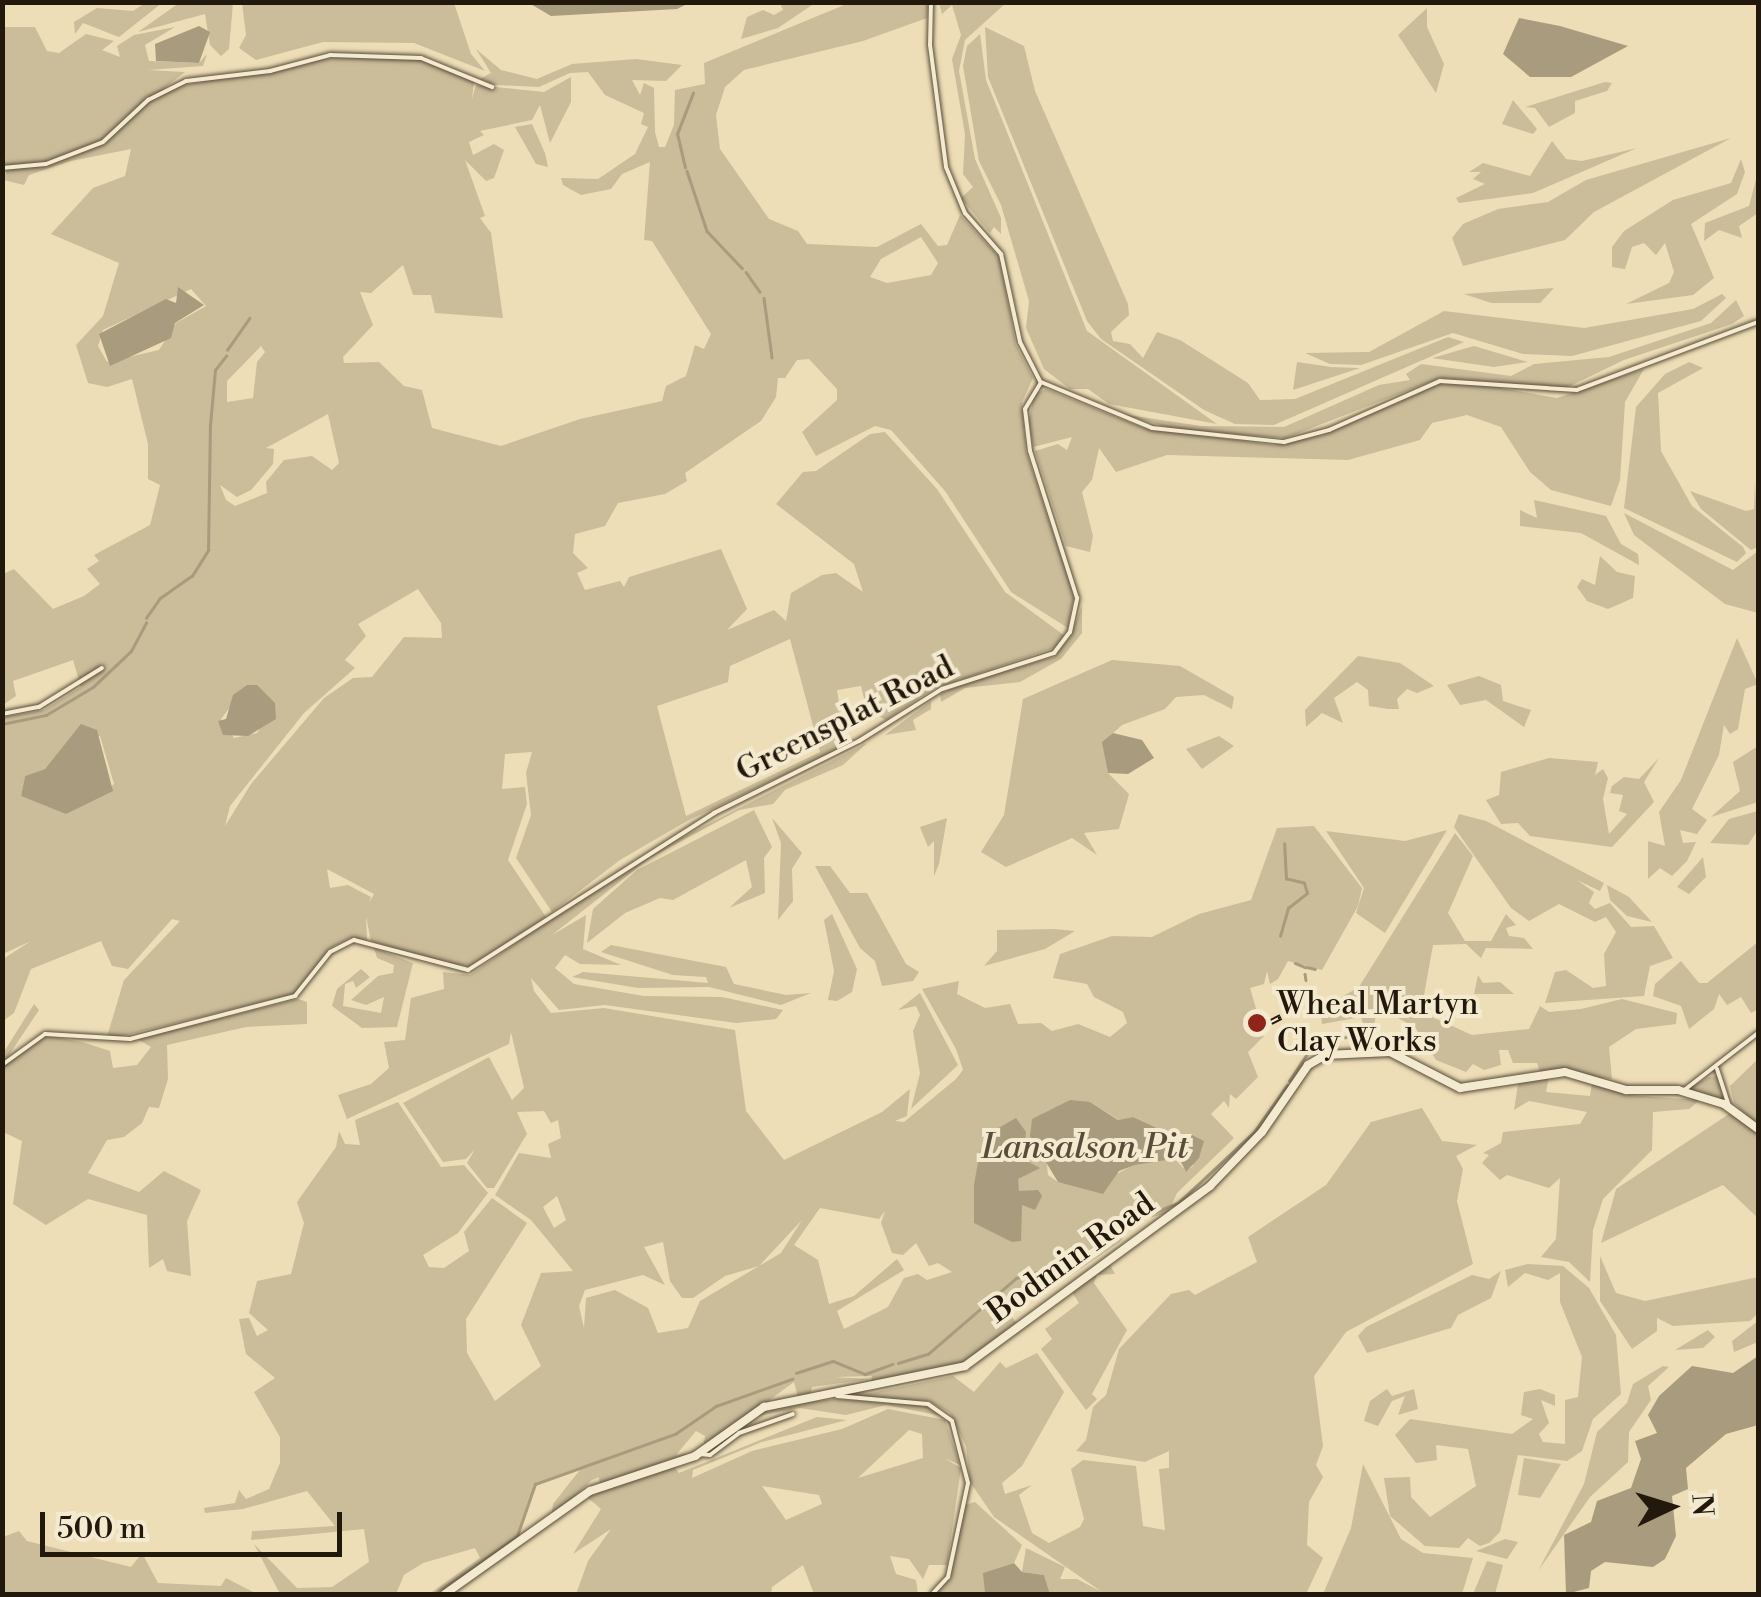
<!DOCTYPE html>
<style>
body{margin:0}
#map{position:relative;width:1761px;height:1597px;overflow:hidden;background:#eedeb7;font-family:"Libre Bodoni",serif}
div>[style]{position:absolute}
.green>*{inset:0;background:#cbbc9a}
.water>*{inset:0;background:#a99b7d}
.stream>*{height:2.5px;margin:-1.25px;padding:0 1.25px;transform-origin:1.25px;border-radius:1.25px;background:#a99b7d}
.roads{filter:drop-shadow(0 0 2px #564a37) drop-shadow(0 0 2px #564a37)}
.street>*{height:4px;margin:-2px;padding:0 2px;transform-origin:2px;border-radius:2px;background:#f4ead0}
.secondary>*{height:8px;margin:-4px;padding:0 4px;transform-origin:4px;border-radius:4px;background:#f4ead0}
.rail>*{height:6px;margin-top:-3px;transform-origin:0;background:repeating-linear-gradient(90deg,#f4ead0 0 8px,#23180c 0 16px);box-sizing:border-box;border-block:2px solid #23180c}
.dots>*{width:28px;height:28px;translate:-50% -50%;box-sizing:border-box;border:5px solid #f4ead0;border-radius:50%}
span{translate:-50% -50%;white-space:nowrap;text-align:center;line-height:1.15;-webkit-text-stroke:8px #f4ead0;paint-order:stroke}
.street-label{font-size:32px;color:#23180c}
.poi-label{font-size:32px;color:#23180c}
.left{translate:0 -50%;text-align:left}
.water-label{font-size:35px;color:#594c39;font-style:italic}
.frame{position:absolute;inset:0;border:5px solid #23180c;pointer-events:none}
.north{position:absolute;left:1621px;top:1457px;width:100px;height:100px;-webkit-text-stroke:8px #f4ead0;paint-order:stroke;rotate:86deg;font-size:28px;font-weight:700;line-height:40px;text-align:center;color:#23180c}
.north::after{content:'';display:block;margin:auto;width:35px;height:45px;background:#23180c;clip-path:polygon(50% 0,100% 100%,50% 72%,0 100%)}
.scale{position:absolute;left:40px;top:1512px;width:302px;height:45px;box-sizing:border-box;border:5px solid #23180c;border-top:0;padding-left:12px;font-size:30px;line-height:35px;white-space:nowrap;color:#23180c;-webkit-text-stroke:8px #f4ead0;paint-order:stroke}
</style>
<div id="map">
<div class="green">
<div style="clip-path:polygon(145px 3px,162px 3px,119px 37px,83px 23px,75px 34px,74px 22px,97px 8px,133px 11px)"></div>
<div style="clip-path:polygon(179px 3px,233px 3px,229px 49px,221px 56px,210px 45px,205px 14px,138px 32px)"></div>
<div style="clip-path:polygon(242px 3px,454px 3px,471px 54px,485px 71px,414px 43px,323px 42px,256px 60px,239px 48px,246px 35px)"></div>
<div style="clip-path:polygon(780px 3px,815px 3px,778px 28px,741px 39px,747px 17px,763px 10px,774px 15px,783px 10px)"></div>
<div style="clip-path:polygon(evenodd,849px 3px,928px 3px,927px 18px,863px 41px,744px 70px,725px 87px,716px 115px,720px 149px,769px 219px,798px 231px,807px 244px,877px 247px,921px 224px,938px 246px,947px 245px,960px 215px,999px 257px,1016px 345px,1033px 378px,1022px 402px,1026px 451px,1074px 595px,1068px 628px,1011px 592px,945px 491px,891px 430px,875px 426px,816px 456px,802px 432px,837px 400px,837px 389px,809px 359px,797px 360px,785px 378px,778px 378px,776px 397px,761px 421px,685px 473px,687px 481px,665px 494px,618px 503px,605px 526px,575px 534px,573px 553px,588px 568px,577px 573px,585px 590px,620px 581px,624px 587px,629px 577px,721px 549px,747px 609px,727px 630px,774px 610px,786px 621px,791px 593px,822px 575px,836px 573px,863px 592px,854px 564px,776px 504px,803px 472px,816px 471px,870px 434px,885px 432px,937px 489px,1005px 592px,1065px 636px,1056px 647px,933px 689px,886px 720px,867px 711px,861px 686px,837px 690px,845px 741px,853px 742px,687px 821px,620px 860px,552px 912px,516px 858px,531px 815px,526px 773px,532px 752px,505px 754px,502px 789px,525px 787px,527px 804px,508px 860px,546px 917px,470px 966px,436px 963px,371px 941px,366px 916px,367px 940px,350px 938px,330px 948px,294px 994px,106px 1040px,124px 980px,180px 921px,172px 919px,128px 969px,112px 966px,101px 941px,31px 969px,14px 1013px,3px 1021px,3px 959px,31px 941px,3px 954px,3px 717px,44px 710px,81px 687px,73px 660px,13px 681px,16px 696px,3px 705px,3px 574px,14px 569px,53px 609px,84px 596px,100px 584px,87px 569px,99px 561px,94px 555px,150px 525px,160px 485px,148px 479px,148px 444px,132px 379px,107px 387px,88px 383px,76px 345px,103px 316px,119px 263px,51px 234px,93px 188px,125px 176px,131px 149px,71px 161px,29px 175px,24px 185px,3px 180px,8px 168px,2px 166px,3px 27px,35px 27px,47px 51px,59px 53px,86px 34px,114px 41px,102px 50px,120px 57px,117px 46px,134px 35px,175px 27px,145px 45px,149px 61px,199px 63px,207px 54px,203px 66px,148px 70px,185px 72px,163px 89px,349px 55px,421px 58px,474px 82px,472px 99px,476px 85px,544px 92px,571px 77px,571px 102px,550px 143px,540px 105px,532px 120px,480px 131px,484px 135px,469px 142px,473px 155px,494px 144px,504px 150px,494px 178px,486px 181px,465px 160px,485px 216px,480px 218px,491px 233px,503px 318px,435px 313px,431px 295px,413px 295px,403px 265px,371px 293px,360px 292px,373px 325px,343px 357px,344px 363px,379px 362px,404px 386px,422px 390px,432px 428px,501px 446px,580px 419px,662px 401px,666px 386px,686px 376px,695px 345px,704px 349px,711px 334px,652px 241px,644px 240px,650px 162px,622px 174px,611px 189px,581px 195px,563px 185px,561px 178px,598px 179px,635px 154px,648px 127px,641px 124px,644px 113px,605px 95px,588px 72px,570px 73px,539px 87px,495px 85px,480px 79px,491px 73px,476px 49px,501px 70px,537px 79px,572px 64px,636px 59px,682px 65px,666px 81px,632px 80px,640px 95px,644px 83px,654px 88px,655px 132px,659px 147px,665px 147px,674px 125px,675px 90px,705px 84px,704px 63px,849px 3px,921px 237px,938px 263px,931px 275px,887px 283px,870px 277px,881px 259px,921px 237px,849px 3px,191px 289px,206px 306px,176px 323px,159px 350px,107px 362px,98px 346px,103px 330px,191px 289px,849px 3px,261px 346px,265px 352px,257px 362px,253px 398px,227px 402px,227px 381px,261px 346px,849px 3px,328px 414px,339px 463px,332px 470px,312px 456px,284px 460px,266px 482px,267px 493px,235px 506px,226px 500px,220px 485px,237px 497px,251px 490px,273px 464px,274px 449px,266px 448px,328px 414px,849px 3px,418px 589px,441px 623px,442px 638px,404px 637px,372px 677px,353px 678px,324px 698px,251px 784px,225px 826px,230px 806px,304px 713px,355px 668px,345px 660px,366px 636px,358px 624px,418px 589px,849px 3px,790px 639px,820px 752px,686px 816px,657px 706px,728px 682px,730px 666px,790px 639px,849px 3px,247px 685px,275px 703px,257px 733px,234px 738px,221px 719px,247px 685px,849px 3px,100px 736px,114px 784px,105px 792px,60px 811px,21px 796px,25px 776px,45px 769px,70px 740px,100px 736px,849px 3px,327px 869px,374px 894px,369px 903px,371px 897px,348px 885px,330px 888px,327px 869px)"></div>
<div style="clip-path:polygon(939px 3px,1006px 3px,965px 40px,959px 71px,975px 159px,1001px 218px,1001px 234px,994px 227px,990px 233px,961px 198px,973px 187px,963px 174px,965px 134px,952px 59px,961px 35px,952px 5px,942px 14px)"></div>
<div style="clip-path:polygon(1427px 8px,1427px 27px,1444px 64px,1436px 93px,1398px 35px)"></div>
<div style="clip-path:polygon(985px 27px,1024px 46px,1035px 91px,1128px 304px,1129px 315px,1111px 332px,1113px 341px,1130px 344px,1143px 358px,1157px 332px,1180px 340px,1248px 383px,1260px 400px,1295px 399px,1448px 337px,1464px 342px,1274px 425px,1235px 424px,1204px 410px,1101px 339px,1087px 321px,988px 77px)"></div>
<div style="clip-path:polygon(980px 34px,986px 80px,1087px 331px,1217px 424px,1109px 404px,1088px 389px,1070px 389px,1044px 369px,1026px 328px,1029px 301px,1001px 205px,979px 161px,963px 66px,967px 46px)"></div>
<div style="clip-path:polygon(1605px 82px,1612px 83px,1607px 91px,1575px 101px,1575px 113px,1549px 127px,1535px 108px,1525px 107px)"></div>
<div style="clip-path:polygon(1513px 100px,1537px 129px,1533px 134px,1502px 124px)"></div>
<div style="clip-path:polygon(532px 124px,545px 153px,548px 167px,536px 164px,515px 127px)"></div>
<div style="clip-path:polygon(1731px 138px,1594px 212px,1565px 240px,1463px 266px,1452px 238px,1463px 224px,1498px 209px,1548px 202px,1586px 180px)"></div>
<div style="clip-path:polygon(1552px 141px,1566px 159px,1582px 161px,1637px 148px,1533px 193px,1459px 203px,1456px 198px,1485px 184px,1473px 179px,1481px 172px,1469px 172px,1483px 163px,1530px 176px)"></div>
<div style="clip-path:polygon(1741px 159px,1745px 172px,1737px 194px,1691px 224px,1714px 278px,1693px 295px,1626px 304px,1669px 283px,1674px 272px,1665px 243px,1656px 255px,1644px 243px,1632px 247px,1625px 269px,1612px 267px,1612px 247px,1624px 231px,1673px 200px,1731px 183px)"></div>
<div style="clip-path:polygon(1758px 172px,1758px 213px,1739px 226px,1742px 238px,1719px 230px,1704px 241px,1705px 223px,1749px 206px)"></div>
<div style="clip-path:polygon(1554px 288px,1540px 303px,1491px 303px,1464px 294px)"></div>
<div style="clip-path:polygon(1722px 294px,1726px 298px,1701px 321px,1572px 356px,1523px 354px,1453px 333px,1361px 365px,1330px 364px,1305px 353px,1369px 352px,1444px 311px,1584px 328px,1693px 309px)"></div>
<div style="clip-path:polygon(1736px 300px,1744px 316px,1732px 324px,1624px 360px,1566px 388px,1440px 378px,1286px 438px,1181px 431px,1121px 414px,1201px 426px,1284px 427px,1379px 385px,1410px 380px,1406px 374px,1421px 364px,1511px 376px,1534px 364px,1609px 357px,1711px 323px)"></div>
<div style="clip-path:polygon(1474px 346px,1528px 362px,1494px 367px,1432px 358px)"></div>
<div style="clip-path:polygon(1297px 362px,1331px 367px,1360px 368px,1293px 390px)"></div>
<div style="clip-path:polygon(1689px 362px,1703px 368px,1658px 393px,1661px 451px,1692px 506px,1743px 547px,1746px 553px,1737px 562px,1624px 508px,1636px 407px,1665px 374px)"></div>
<div style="clip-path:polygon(1644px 369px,1625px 402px,1620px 480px,1611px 506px,1551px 490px,1530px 472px,1501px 427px,1467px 415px,1432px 423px,1420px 440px,1348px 460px,1167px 455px,1116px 472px,1099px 448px,1092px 480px,1082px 492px,1093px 536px,1090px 552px,1066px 546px,1035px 451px,1058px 444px,1067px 450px,1072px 437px,1033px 447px,1029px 421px,1034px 394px,1046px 389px,1143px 428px,1273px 445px,1323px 435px,1436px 384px,1485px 385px,1557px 398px)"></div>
<div style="clip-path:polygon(1755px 481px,1758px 547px,1751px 550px,1701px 509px,1690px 491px,1746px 511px,1754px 509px)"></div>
<div style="clip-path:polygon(1534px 500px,1606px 516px,1621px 544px,1638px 554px,1639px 565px,1581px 533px,1520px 526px,1520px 510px,1537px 518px)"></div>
<div style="clip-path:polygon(1624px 513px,1733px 570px,1758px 551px,1758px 613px,1725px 604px,1634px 535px)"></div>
<div style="clip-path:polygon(1600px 556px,1617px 572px,1635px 576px,1633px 598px,1608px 609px,1587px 601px,1577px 587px,1582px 579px,1595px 585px)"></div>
<div style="clip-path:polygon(1082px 605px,1082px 633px,1061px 659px,1020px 682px,965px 688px,941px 702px,940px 694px,966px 682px,1054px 657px,1071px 636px)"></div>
<div style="clip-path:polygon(1737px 638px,1758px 684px,1745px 689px,1738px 729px,1730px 734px,1724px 725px,1719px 755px,1692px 809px,1707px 820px,1697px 834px,1680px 830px,1683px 843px,1696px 842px,1687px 861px,1672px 876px,1660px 868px,1648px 879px,1648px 841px,1665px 846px,1659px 812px,1681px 780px)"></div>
<div style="clip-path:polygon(1358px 656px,1400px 663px,1434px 686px,1417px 693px,1407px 689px,1397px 699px,1399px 709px,1388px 709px,1369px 706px,1368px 690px,1357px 682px,1334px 698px,1343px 723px,1322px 713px,1306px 727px,1305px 710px)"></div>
<div style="clip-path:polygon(1112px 660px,1180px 666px,1234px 697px,1232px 709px,1204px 695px,1176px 697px,1165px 709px,1122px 725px,1103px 742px,1108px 773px,1129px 794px,1119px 829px,1084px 833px,1097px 855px,1072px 838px,1006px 867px,981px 852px,1004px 815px,1023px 699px)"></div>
<div style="clip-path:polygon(1479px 676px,1501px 685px,1503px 701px,1531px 710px,1524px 727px,1486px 700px,1460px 705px,1447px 685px)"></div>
<div style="clip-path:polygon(931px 701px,931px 709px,913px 720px,916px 730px,885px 735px)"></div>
<div style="clip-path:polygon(1219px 736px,1234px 746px,1202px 769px,1186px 749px)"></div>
<div style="clip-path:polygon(evenodd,867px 743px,843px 765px,785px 790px,773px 804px,739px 810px,650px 858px,552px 935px,586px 915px,583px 949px,621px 965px,580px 964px,565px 955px,555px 968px,574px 984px,644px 996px,722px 997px,783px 1010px,776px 1019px,736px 1023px,605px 1005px,559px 1010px,531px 978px,534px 991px,551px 1013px,604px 1008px,735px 1030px,746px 1111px,784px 1160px,882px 1112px,910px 1089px,907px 1116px,895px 1121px,904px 1122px,956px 1079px,963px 1070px,956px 1049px,922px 989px,959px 981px,957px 994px,985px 1008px,1010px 1004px,1018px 1024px,1041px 1023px,1052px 1031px,1078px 1024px,1110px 1037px,1127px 1023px,1123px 1012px,1094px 997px,1087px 984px,1053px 978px,1060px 954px,1112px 936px,1152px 937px,1199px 914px,1251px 900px,1277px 828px,1314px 826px,1362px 888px,1358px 906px,1322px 970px,1288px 961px,1278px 979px,1270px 984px,1267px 971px,1264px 984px,1250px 988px,1264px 1036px,1248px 1052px,1258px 1077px,1236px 1099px,1230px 1094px,1229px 1108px,1224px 1101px,1211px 1114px,1234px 1138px,1177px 1193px,1168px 1213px,1134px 1222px,1120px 1242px,1067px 1278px,1046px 1280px,1004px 1303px,1016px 1323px,962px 1364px,870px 1389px,872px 1376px,834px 1377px,870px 1379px,812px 1387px,810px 1397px,798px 1397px,794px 1382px,703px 1449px,705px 1436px,696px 1431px,676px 1455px,694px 1453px,600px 1486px,599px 1477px,592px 1480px,551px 1518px,553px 1504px,583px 1466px,535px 1483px,517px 1540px,442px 1594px,429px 1594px,480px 1558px,475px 1548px,423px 1563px,404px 1575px,396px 1594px,280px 1594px,254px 1544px,297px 1588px,332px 1587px,369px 1562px,364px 1529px,251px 1540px,252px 1531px,335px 1526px,307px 1491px,243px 1509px,205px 1513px,204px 1508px,235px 1503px,239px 1490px,246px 1499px,269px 1489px,280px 1463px,280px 1437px,254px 1392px,275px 1378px,246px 1354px,239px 1319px,249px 1318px,257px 1336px,268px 1330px,249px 1313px,257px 1281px,291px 1274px,304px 1223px,297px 1202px,336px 1147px,339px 1131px,345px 1144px,360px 1145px,355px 1120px,398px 1102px,441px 1167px,464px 1165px,488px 1193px,458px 1233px,423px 1255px,429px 1267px,444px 1268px,469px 1251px,464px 1232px,492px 1198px,527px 1223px,466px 1319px,467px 1353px,495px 1401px,541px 1366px,521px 1325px,541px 1273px,573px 1271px,531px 1220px,495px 1195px,519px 1153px,551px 1158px,548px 1144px,561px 1138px,558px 1120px,551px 1123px,544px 1111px,517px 1112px,527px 1134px,494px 1188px,487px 1188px,467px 1163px,475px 1149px,466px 1159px,443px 1162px,403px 1103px,489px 1057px,512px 1100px,524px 1088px,511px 1032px,509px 1044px,347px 1119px,338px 1095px,371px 1084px,389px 1068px,384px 1042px,405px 1040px,411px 998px,444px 989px,443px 972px,470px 975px,624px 867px,867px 743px,1090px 1102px,1119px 1120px,1133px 1117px,1170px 1134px,1192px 1135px,1193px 1166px,1186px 1171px,1174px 1158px,1134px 1165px,1089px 1188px,1058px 1182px,1048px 1175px,1046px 1155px,1090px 1102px,867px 743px,557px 1196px,566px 1220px,554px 1228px,543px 1207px,557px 1196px,867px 743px,820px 1208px,879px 1219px,885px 1211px,881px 1223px,892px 1253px,903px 1255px,916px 1243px,929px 1266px,938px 1263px,952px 1272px,927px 1280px,918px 1274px,904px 1278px,888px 1307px,844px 1329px,837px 1311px,904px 1270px,897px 1259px,854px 1296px,829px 1304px,818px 1260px,794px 1245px,820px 1208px,867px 743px,802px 1220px,781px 1253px,700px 1301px,688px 1328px,658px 1333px,648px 1308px,615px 1290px,586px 1298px,584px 1328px,579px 1306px,585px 1290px,643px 1275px,665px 1285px,644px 1247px,663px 1242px,670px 1281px,682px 1298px,693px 1298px,725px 1276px,759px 1266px,802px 1220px)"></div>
<div style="clip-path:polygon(1758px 746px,1758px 802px,1711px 817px,1740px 791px,1733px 762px)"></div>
<div style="clip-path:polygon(1549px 758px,1598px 762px,1595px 775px,1603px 769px,1608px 778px,1603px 799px,1609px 834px,1627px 814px,1619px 811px,1623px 795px,1610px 793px,1612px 786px,1624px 777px,1639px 779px,1659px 758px,1644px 782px,1654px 802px,1612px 847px,1530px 836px,1518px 823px,1501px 824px,1486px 800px,1499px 795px,1501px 772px)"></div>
<div style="clip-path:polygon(754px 810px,772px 847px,764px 858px,765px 893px,729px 908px,752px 887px,746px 860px,673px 900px,660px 898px,625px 913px,587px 943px,593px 909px,637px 870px)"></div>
<div style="clip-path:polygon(1758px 811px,1757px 831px,1748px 845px,1710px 843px,1729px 819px)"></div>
<div style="clip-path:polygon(1459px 814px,1486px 821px,1604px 883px,1600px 891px,1577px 880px,1594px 892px,1589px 903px,1595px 909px,1610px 903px,1631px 927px,1654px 926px,1673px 958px,1650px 966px,1644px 996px,1545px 1003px,1555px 972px,1566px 970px,1593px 988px,1606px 986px,1604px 954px,1616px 932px,1606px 917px,1595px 922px,1559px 904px,1529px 921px,1511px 908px,1454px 827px)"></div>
<div style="clip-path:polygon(772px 818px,802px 853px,792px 869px,793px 901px,778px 920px,781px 843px)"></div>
<div style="clip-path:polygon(947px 818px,939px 864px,934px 876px,934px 841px,928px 847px,920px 827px)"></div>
<div style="clip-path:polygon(1447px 830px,1385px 933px,1356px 913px,1364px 888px,1326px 831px,1405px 841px)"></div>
<div style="clip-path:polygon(1455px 833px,1473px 856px,1448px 913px,1465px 941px,1491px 941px,1506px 914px,1516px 925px,1506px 928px,1509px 936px,1524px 938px,1533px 949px,1486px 948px,1481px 958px,1466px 944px,1433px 945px,1421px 1012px,1472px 1035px,1529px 1029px,1540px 1006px,1549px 1012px,1581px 1009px,1622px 999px,1677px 1013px,1676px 1024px,1636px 1029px,1609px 1047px,1612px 1079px,1540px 1072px,1537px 1063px,1513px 1063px,1508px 1050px,1499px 1050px,1501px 1065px,1484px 1070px,1473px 1064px,1466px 1072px,1436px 1060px,1415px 1027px,1392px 1015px,1376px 1014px,1374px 1026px,1364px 1026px,1361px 1017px,1322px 1024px,1321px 1014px,1307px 1017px,1359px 987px)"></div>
<div style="clip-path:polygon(1703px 857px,1706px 877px,1689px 894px,1677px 887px)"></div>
<div style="clip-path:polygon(815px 866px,830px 866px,850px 893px,867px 893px,906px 964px,919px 972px,913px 981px,882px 986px,875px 961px,860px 948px)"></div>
<div style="clip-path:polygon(1607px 885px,1629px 897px,1652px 922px,1627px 916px,1610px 900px)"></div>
<div style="clip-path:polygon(832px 914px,857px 969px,852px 992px,837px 1001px,828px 1000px,834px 971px,824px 920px)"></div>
<div style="clip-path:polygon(997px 930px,1053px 929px,1075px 931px,1045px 949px,984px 966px,997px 951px)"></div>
<div style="clip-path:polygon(1758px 942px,1757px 1010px,1751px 1013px,1741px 997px,1727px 1005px,1719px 994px,1714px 1009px,1689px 1029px,1681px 1006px,1653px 996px,1655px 984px,1681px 961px,1699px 983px,1707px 983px)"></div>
<div style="clip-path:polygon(611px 945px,726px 967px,734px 984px,786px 995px,811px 993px,781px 1005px,709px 987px,638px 988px,572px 977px,583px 972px,708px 983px,706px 977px,673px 975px,601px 952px)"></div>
<div style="clip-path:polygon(374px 948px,413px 963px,397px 1027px,362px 1028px,332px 1006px,337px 989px,361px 969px,370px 977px,356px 988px,353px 981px,345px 984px,343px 1006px,381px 1013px,384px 997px,366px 1005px,351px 1000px,378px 976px,393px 973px,394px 965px,377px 958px)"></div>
<div style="clip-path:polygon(1478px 975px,1483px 983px,1500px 982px,1514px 994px,1474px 994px)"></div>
<div style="clip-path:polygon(920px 993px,958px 1065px,911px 1109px,920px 1073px,913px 1031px,920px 1015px,916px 1006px,898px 1010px)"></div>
<div style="clip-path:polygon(298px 999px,307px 1002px,307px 1024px,246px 1027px,167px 1045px,168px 1079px,159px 1108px,149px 1107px,142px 1123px,124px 1137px,107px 1140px,88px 1173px,139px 1192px,164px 1171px,201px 1190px,187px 1221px,191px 1276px,167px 1271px,163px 1259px,149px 1268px,147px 1215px,88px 1199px,46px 1225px,13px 1204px,22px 1141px,3px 1132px,2px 1068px,32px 1041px,47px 1036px,82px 1042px,110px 1051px,113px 1068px,137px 1065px,151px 1047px,137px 1039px)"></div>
<div style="clip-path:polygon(34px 1004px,39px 1010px,3px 1064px,2px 1055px)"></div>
<div style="clip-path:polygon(1758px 1059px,1756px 1115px,1758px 1126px,1734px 1103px,1730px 1086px)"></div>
<div style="clip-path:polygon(1549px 1076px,1546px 1092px,1590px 1096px,1592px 1083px,1627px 1095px,1700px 1100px,1689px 1109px,1653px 1112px,1652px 1150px,1603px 1199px,1593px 1230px,1590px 1282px,1569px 1262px,1541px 1257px,1556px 1239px,1560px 1178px,1549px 1188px,1507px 1175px,1500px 1180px,1482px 1163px,1489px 1155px,1483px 1153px,1501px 1143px,1503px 1132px,1580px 1124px,1587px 1112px,1529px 1101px,1514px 1110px,1518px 1084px)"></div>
<div style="clip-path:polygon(1717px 1076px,1727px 1102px,1686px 1089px,1709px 1077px)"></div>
<div style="clip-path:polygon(1422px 1108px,1442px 1141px,1477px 1145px,1456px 1156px,1463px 1169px,1457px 1201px,1473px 1264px,1346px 1332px,1314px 1376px,1323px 1446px,1316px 1465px,1323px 1477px,1309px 1502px,1307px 1545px,1323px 1558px,1306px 1594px,1050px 1594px,1044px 1575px,1022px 1572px,1026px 1548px,1065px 1567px,1060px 1579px,1077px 1579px,1102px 1592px,994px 1517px,970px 1482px,966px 1446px,950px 1413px,929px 1401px,847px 1398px,953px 1376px,974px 1392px,1000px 1362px,1006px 1368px,1037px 1353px,1064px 1392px,1022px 1466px,1002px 1483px,1005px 1494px,1032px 1485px,1019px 1495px,1032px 1533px,1049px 1543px,1080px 1527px,1084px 1519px,1071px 1469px,1083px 1460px,1136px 1466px,1143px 1526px,1165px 1530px,1159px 1469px,1169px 1468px,1169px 1451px,1145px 1462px,1076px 1451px,1086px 1440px,1093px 1407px,1106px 1395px,1119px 1349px,1171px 1294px,1189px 1290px,1195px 1295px,1257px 1262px,1248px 1237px,1326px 1185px,1371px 1122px)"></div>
<div style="clip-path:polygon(1732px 1112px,1758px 1133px,1758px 1218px,1723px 1185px,1601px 1243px,1616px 1189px)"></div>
<div style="clip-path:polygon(1600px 1256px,1616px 1293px,1645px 1301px,1758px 1277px,1758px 1313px,1750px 1321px,1673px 1326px,1657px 1318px,1657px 1331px,1632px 1349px,1600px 1301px)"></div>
<div style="clip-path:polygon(1528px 1264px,1563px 1266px,1589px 1288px,1616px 1335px,1621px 1394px,1593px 1419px,1582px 1451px,1567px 1461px,1518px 1455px,1500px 1532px,1489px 1543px,1480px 1546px,1468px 1538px,1459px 1548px,1425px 1546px,1390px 1516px,1384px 1478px,1410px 1477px,1411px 1497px,1430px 1517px,1476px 1486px,1468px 1449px,1436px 1445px,1437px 1460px,1416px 1463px,1395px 1435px,1410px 1419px,1512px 1434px,1533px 1419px,1521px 1415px,1524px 1392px,1540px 1389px,1555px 1395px,1555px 1406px,1541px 1400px,1549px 1423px,1539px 1434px,1543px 1442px,1565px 1444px,1565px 1400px,1578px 1397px,1582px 1357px,1560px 1302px,1560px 1273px,1548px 1280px,1525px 1273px,1508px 1287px,1505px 1270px)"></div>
<div style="clip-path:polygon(1110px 1265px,1115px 1274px,1097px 1275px,1094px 1283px,1127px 1330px,1092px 1394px,1097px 1399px,1086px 1410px,1041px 1349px,1052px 1339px,1045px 1329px,1079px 1303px,1070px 1289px)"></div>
<div style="clip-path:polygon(1501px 1271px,1491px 1298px,1458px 1315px,1451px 1328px,1367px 1353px,1358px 1336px,1366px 1327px,1472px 1275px,1489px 1279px)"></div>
<div style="clip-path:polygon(1758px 1321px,1758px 1342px,1734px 1352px,1732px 1341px)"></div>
<div style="clip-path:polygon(1708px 1330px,1715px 1337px,1703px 1348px,1675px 1350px)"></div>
<div style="clip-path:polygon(1663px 1366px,1669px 1367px,1648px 1386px,1651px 1400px,1629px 1432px,1628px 1462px,1590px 1497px,1538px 1571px,1584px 1484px,1597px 1432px,1627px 1403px,1633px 1384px)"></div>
<div style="clip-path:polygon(1387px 1389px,1392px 1396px,1414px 1389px,1418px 1409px,1398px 1415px,1405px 1396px,1392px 1401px,1378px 1426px,1364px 1421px,1370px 1401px)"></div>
<div style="clip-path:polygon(835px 1399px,927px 1406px,947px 1417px,886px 1405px,846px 1415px,800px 1408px,753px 1417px,771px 1407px)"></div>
<div style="clip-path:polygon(evenodd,888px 1409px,945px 1420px,960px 1465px,944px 1458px,961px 1468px,947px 1565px,929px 1565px,923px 1579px,909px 1559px,890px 1556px,896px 1574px,916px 1580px,918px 1594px,814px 1594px,803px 1565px,772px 1587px,771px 1594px,576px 1594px,588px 1561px,611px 1529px,573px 1554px,601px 1509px,587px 1497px,696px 1457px,675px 1468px,679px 1473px,817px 1417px,847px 1420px,762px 1442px,693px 1470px,692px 1478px,752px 1451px,842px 1429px,888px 1409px,909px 1430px,922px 1434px,923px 1458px,858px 1478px,909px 1430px,888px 1409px,762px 1486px,819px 1495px,822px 1504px,786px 1520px,762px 1486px)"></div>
<div style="clip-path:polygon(1524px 1458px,1561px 1464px,1540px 1498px,1518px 1495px)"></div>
<div style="clip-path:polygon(1363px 1464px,1401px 1539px,1423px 1553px,1473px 1558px,1462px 1594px,1323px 1594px,1351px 1528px)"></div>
<div style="clip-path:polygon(975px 1502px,1022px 1545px,1014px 1563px,984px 1573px,985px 1594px,936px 1594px,951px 1577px,965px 1505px)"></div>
<div style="clip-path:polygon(19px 1531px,27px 1541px,131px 1567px,142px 1553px,158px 1583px,221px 1586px,226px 1578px,257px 1594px,3px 1594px,3px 1537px)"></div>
<div style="clip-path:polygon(1505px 1539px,1518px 1542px,1507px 1559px,1476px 1551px)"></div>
<div style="clip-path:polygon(1487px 1561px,1503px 1565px,1495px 1594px,1473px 1594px)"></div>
</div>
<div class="water">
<div style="clip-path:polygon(529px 3px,689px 3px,677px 9px,551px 16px)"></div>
<div style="clip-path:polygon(1519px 18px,1560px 26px,1628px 46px,1571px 77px,1530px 77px,1503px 54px)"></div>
<div style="clip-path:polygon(199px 26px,210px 32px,199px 63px,156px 61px,155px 44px)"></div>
<div style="clip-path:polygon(178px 287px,204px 305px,175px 323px,171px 338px,110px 366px,99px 334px,166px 299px,176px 303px)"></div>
<div style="clip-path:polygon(247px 685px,257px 685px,275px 703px,276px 719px,248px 736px,223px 735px,218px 721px,226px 719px,233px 695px)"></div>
<div style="clip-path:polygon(81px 724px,97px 730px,113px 791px,66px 814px,21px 796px,25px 776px,45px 769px)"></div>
<div style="clip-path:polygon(1113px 733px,1142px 740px,1154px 758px,1128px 774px,1108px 773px,1102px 742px)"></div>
<div style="clip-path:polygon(1070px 1100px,1090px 1102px,1118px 1120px,1133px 1117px,1170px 1134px,1192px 1135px,1204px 1141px,1199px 1158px,1186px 1172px,1179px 1158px,1135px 1165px,1119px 1171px,1103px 1194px,1058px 1182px,1030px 1136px,1032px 1119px)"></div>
<div style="clip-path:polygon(1016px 1118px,1026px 1132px,1023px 1159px,1040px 1168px,1018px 1179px,1019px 1191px,1038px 1190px,1042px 1196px,1035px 1210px,1022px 1205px,1021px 1241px,1012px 1242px,974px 1223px,974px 1185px,980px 1151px,995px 1130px)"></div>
<div style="clip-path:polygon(1758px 1356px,1758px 1425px,1726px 1434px,1686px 1468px,1688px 1489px,1672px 1496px,1676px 1536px,1665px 1559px,1653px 1567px,1605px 1562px,1591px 1571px,1589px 1588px,1566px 1594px,1564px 1535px,1591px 1522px,1597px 1501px,1631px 1488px,1641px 1459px,1635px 1441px,1657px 1433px,1648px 1415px,1659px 1396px,1692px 1366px,1733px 1373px)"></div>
<div style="clip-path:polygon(1014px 1563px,1022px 1572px,1044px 1575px,1050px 1594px,985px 1594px,983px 1573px)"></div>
</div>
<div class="stream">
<div style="left:685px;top:168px;width:35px;rotate:-103deg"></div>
<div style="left:677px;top:134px;width:44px;rotate:-68.7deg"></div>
<div style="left:687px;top:171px;width:63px;rotate:71.6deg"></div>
<div style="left:707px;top:231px;width:51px;rotate:46.6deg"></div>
<div style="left:746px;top:272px;width:24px;rotate:55deg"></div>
<div style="left:764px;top:298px;width:60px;rotate:82.3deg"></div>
<div style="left:227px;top:350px;width:39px;rotate:-55deg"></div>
<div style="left:146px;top:618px;width:24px;rotate:-55deg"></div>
<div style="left:160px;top:598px;width:39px;rotate:-35deg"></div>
<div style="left:192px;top:576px;width:31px;rotate:-58deg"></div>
<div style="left:208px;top:550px;width:125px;rotate:-89.1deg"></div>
<div style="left:210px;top:425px;width:55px;rotate:-84.8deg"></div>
<div style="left:215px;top:370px;width:18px;rotate:-52deg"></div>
<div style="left:2px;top:724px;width:45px;rotate:-11.6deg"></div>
<div style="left:46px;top:715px;width:55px;rotate:-30.8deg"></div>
<div style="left:93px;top:687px;width:52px;rotate:-43.5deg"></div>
<div style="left:131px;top:651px;width:32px;rotate:-62deg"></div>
<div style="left:1280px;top:936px;width:29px;rotate:-74deg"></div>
<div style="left:1288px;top:908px;width:24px;rotate:-38deg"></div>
<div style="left:1307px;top:893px;width:10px;rotate:-107deg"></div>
<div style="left:1304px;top:883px;width:18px;rotate:-167deg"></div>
<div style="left:1286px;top:879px;width:35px;rotate:-93deg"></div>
<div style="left:1295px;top:963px;width:11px;rotate:22deg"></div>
<div style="left:1307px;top:967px;width:8px;rotate:14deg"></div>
<div style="left:1305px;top:974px;width:6px;rotate:81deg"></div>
<div style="left:1289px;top:1081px;width:43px;rotate:-56.3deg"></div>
<div style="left:1313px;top:1045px;width:46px;rotate:-13.7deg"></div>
<div style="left:898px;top:1363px;width:31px;rotate:-17deg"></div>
<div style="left:928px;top:1354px;width:116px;rotate:-40.8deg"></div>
<div style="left:1016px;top:1278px;width:66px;rotate:-15.9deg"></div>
<div style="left:1079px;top:1260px;width:67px;rotate:-35.8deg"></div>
<div style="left:1133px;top:1221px;width:48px;rotate:-21.8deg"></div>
<div style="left:1178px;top:1203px;width:104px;rotate:-43.1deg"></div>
<div style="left:1254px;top:1132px;width:57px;rotate:-54.9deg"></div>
<div style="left:796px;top:1373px;width:39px;rotate:-18deg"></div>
<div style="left:833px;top:1361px;width:35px;rotate:22deg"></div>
<div style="left:865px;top:1374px;width:29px;rotate:-20deg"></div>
<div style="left:434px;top:1594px;width:101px;rotate:-34.9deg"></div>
<div style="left:517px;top:1536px;width:55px;rotate:-70.9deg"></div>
<div style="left:535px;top:1484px;width:149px;rotate:-19.7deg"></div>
<div style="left:675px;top:1434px;width:50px;rotate:-34.3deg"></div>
<div style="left:716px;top:1406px;width:81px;rotate:-19.6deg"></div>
</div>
<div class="roads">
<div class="street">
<div style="left:931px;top:2px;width:43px;rotate:91.3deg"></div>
<div style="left:930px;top:45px;width:123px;rotate:82.5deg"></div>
<div style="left:946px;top:167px;width:50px;rotate:67.6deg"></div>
<div style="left:965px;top:213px;width:55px;rotate:48.7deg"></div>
<div style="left:1001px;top:254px;width:90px;rotate:77.8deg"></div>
<div style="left:1020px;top:342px;width:44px;rotate:62.9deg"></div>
<div style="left:2px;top:168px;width:44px;rotate:-5.2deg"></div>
<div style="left:46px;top:164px;width:61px;rotate:-21.1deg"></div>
<div style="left:103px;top:142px;width:62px;rotate:-43deg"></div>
<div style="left:148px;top:100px;width:42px;rotate:-26.6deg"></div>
<div style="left:186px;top:81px;width:85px;rotate:-6.8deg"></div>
<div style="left:270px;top:71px;width:62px;rotate:-14.9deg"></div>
<div style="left:330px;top:55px;width:91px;rotate:1.9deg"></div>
<div style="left:421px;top:58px;width:77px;rotate:22.2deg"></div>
<div style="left:2px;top:714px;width:38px;rotate:-11deg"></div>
<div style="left:39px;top:707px;width:74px;rotate:-31.8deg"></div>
<div style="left:2px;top:1065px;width:53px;rotate:-35.8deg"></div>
<div style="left:45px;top:1034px;width:85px;rotate:3.4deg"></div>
<div style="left:130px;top:1039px;width:171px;rotate:-14.6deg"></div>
<div style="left:295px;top:996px;width:56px;rotate:-51.5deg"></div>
<div style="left:330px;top:952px;width:27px;rotate:-27deg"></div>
<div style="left:354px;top:940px;width:118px;rotate:14.7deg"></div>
<div style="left:468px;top:970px;width:292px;rotate:-32.5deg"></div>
<div style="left:714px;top:813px;width:162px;rotate:-26.4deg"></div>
<div style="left:859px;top:741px;width:98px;rotate:-32.1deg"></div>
<div style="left:942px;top:689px;width:118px;rotate:-17.8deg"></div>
<div style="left:1054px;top:653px;width:26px;rotate:-53deg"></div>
<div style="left:1070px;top:632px;width:35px;rotate:-78deg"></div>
<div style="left:1077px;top:598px;width:154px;rotate:-107.7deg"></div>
<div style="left:1030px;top:451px;width:42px;rotate:-96.8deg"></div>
<div style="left:1025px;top:409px;width:31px;rotate:-59deg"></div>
<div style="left:1041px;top:382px;width:120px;rotate:22.5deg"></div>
<div style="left:1152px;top:428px;width:133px;rotate:6.1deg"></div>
<div style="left:1284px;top:442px;width:47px;rotate:-14.9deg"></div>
<div style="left:1329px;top:430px;width:121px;rotate:-23.8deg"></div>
<div style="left:1440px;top:381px;width:137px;rotate:3.8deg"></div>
<div style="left:1577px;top:390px;width:193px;rotate:-20.6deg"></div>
<div style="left:1717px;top:1069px;width:40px;rotate:72deg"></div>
<div style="left:1683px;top:1091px;width:95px;rotate:-37.7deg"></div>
<div style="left:837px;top:1396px;width:91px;rotate:5deg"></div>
<div style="left:928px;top:1404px;width:29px;rotate:35deg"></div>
<div style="left:952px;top:1421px;width:64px;rotate:75.5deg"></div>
<div style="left:968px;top:1483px;width:96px;rotate:102deg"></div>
<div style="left:948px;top:1577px;width:23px;rotate:133deg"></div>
<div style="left:699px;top:1454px;width:11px;rotate:5deg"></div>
<div style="left:710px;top:1455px;width:36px;rotate:-37deg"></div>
<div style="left:739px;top:1433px;width:57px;rotate:-19.4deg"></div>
</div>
<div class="secondary">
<div style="left:445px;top:1594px;width:178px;rotate:-35.4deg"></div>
<div style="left:590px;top:1491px;width:111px;rotate:-18.4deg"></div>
<div style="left:695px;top:1456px;width:85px;rotate:-35.4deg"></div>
<div style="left:764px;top:1407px;width:205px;rotate:-11.5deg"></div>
<div style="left:965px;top:1366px;width:304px;rotate:-36.3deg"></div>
<div style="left:1210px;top:1186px;width:75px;rotate:-46.1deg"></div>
<div style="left:1262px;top:1132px;width:81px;rotate:-55.5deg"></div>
<div style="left:1308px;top:1065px;width:20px;rotate:-30deg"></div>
<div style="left:1325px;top:1055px;width:65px;rotate:-2.6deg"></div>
<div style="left:1390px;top:1052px;width:79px;rotate:27.2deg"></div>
<div style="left:1460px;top:1088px;width:106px;rotate:-8.7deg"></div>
<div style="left:1565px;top:1072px;width:64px;rotate:16.4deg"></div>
<div style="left:1626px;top:1090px;width:52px"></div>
<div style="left:1678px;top:1090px;width:48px;rotate:16.9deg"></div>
<div style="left:1724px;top:1104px;width:42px;rotate:36.3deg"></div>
</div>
</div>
<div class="rail">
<div style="left:1271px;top:1022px;width:11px;rotate:-27deg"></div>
</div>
<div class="dots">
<div style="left:1257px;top:1023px;background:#8f2418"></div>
</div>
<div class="street-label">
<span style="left:845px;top:719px;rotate:-27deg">Greensplat Road</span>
<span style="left:1071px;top:1258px;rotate:-36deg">Bodmin Road</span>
</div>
<div class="poi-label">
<span class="left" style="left:1277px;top:1023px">Wheal Martyn<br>Clay Works</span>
</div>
<div class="water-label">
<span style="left:1085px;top:1148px">Lansalson Pit</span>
</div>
<div class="frame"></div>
<div class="north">N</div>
<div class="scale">500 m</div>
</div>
